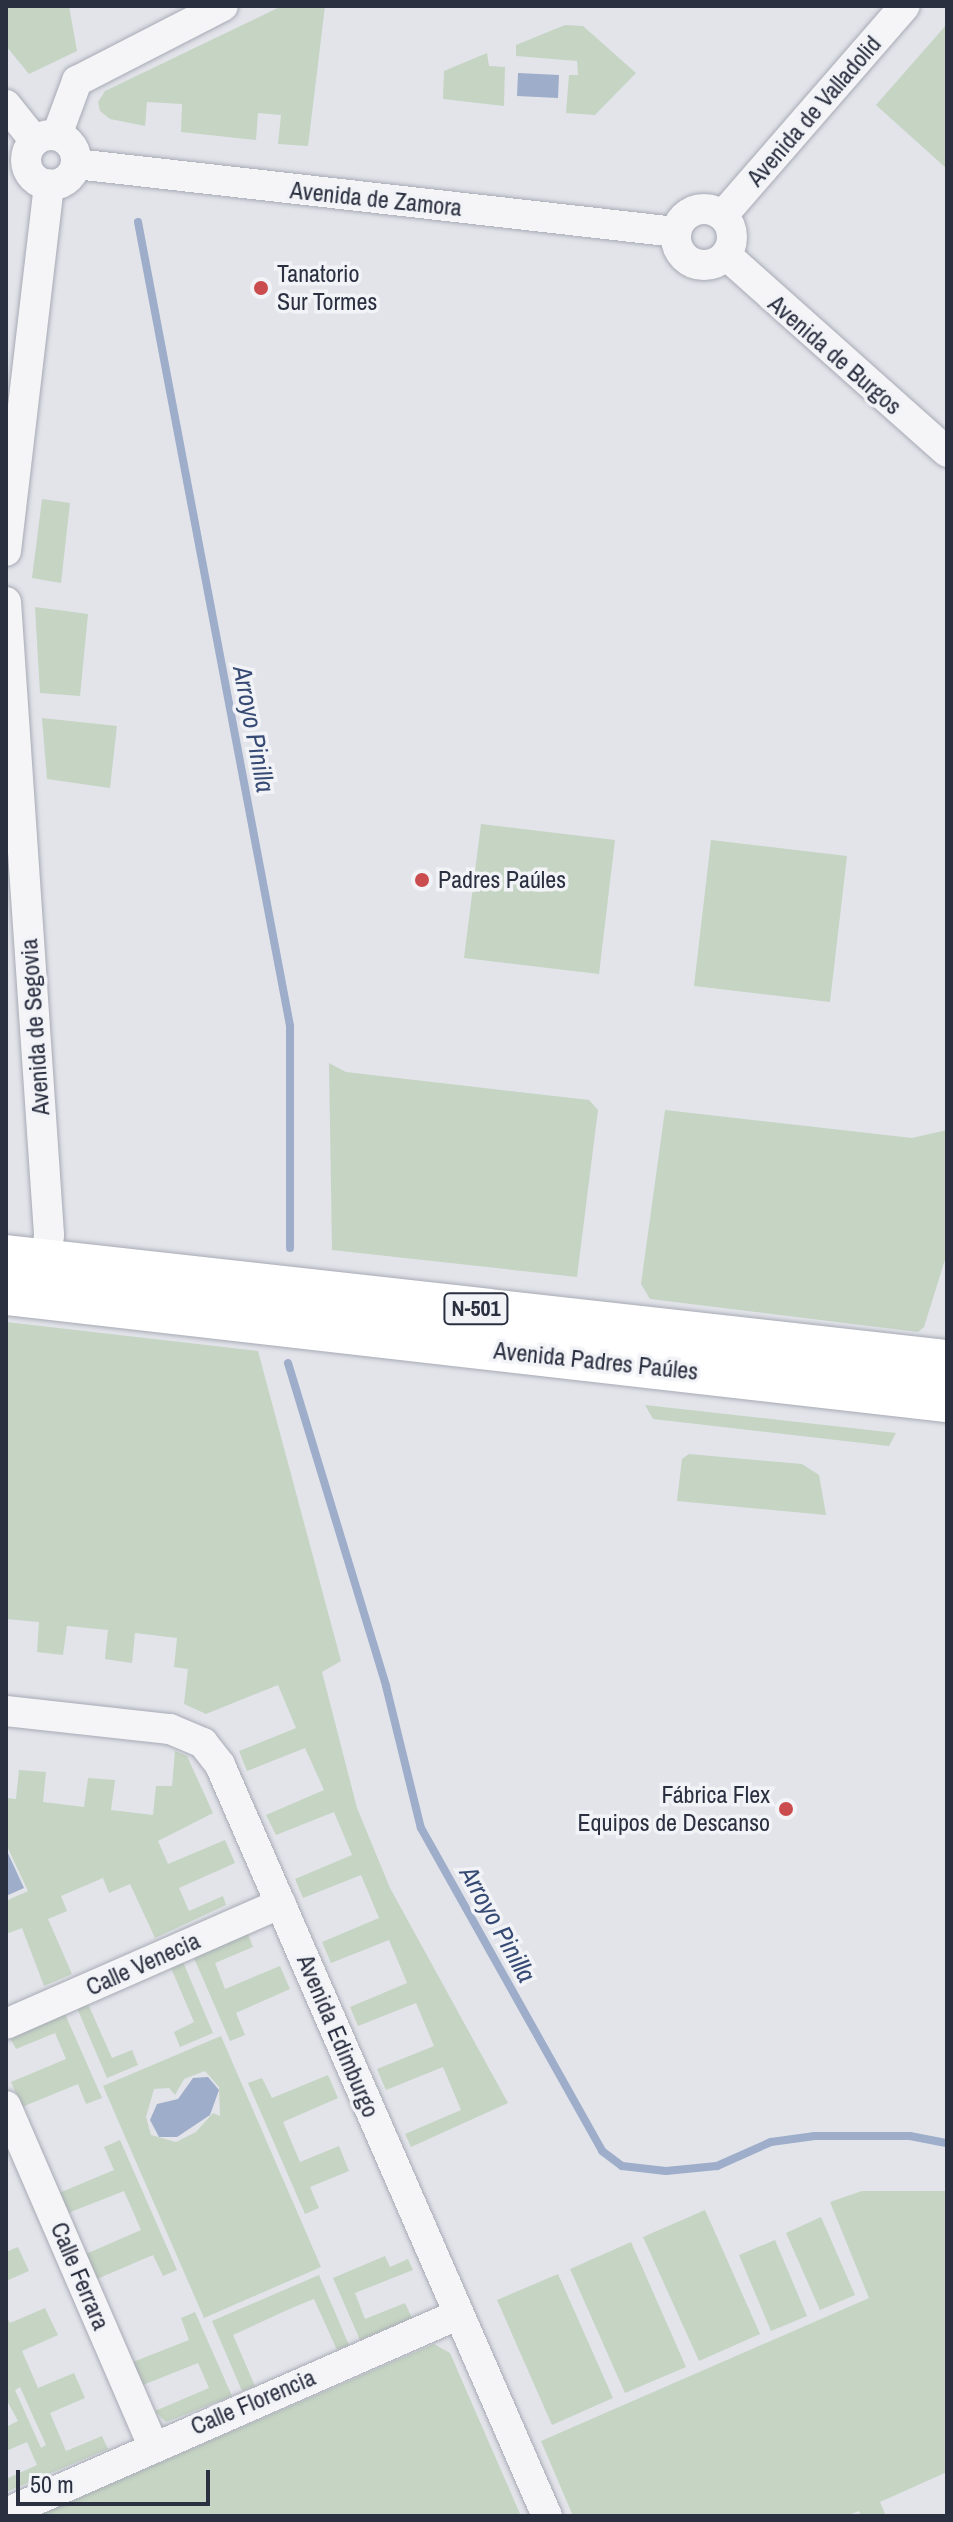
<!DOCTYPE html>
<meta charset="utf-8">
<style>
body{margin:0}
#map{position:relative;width:953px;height:2522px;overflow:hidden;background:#e2e4ea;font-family:"Archivo Narrow",sans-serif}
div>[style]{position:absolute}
.green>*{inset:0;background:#c5d4c3}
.water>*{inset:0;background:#9eadc9}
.stream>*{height:8px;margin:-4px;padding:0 4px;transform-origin:4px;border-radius:4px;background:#9eadc9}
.roads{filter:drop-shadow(0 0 2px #a7aab4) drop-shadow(0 0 2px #a7aab4)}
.minor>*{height:30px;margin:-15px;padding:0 15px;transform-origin:15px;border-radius:15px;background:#f5f5f8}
.minor>.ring{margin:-15px;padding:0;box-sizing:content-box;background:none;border:30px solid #f5f5f8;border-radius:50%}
.highway>*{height:42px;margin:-21px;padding:0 21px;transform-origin:21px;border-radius:21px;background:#fff}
.dots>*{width:22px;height:22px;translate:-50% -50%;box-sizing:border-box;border:4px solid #f2f3f7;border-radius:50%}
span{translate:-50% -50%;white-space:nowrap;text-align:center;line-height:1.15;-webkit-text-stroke:7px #f2f3f7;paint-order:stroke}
.shield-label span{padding:2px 6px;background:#f2f3f7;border:2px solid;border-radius:6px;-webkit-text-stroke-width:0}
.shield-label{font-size:22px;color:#2b3041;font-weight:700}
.street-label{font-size:24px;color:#2b3041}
.poi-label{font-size:24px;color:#2b3041}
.left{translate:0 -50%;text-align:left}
.right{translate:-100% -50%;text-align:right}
.water-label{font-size:26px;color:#364a74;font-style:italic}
.frame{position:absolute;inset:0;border:8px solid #2b3041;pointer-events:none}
.scale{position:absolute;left:16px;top:2470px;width:194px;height:36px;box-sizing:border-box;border:4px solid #2b3041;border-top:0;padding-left:10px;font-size:24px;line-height:28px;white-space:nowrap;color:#2b3041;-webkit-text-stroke:6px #f2f3f7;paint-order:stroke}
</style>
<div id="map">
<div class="green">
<div style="clip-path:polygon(6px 6px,69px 6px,77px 51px,29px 74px,6px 46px)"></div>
<div style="clip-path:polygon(282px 6px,325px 6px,308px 146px,278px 144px,281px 115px,258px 113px,256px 140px,181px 132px,182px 104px,147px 102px,145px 126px,110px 119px,100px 111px,98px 102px,105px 91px)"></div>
<div style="clip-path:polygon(947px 24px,947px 169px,876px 105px)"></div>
<div style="clip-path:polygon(565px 25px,583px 26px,636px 73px,595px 115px,566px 113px,569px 75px,578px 75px,577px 61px,516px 56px,516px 45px)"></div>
<div style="clip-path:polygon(487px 53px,489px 66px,505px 67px,504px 106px,443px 99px,444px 71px)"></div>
<div style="clip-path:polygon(42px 499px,70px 503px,61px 583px,32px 578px)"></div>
<div style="clip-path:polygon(35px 607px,88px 614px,80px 696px,40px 693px)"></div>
<div style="clip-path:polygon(42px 718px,117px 726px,110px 788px,47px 779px)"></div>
<div style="clip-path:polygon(481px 824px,615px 840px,599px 974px,464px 958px)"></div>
<div style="clip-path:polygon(711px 840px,847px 856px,830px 1002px,694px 986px)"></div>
<div style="clip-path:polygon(329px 1063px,346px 1072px,589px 1100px,598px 1110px,577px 1277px,332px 1250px)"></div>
<div style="clip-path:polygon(665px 1110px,912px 1138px,947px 1130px,947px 1253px,924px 1327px,918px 1332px,650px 1299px,641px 1284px)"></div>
<div style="clip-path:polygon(6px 1322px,258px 1351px,341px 1661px,322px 1672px,357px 1808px,390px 1888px,508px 2103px,411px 2147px,405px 2134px,461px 2110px,443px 2067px,386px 2090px,382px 2081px,377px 2069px,434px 2046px,416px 2003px,358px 2026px,350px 2007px,407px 1983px,389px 1940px,331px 1963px,322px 1942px,379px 1918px,361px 1875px,303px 1898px,295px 1879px,352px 1855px,334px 1812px,276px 1835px,266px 1815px,324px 1790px,305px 1748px,247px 1771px,239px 1751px,296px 1728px,278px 1685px,206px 1714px,184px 1704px,188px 1669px,174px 1667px,177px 1638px,135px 1633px,132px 1663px,105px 1659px,108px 1630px,67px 1626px,63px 1655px,37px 1652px,39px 1622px,6px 1619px)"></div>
<div style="clip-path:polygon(645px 1405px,896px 1433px,889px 1446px,653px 1419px)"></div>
<div style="clip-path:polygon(689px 1454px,802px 1464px,819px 1475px,826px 1515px,677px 1501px,682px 1459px)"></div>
<div style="clip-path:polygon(175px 1751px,187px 1756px,213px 1813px,158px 1841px,168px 1864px,225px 1840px,235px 1863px,179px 1888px,189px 1911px,223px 1896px,226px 1905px,155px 1938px,130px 1884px,109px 1893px,103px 1878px,61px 1896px,67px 1911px,48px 1919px,72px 1974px,44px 1986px,22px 1928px,6px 1934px,6px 1901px,28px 1891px,6px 1844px,6px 1798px,16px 1799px,19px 1770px,46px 1772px,43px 1802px,84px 1807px,88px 1778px,115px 1780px,111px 1810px,153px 1815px,156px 1786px,172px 1786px)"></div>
<div style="clip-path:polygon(248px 1934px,253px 1947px,215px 1963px,225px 1989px,280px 1966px,290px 1989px,236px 2013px,245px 2035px,230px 2041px,194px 1958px)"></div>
<div style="clip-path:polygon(183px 1962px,213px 2033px,180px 2047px,174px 2032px,194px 2022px,171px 1968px)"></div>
<div style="clip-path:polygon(88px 2004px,112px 2058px,132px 2050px,138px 2065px,107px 2078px,77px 2008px)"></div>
<div style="clip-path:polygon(65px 2014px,102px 2098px,86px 2104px,78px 2084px,22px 2107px,11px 2082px,66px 2059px,55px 2033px,16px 2049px,10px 2038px)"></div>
<div style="clip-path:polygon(evenodd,221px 2036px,321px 2267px,204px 2318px,103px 2086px,221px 2036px,205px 2071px,219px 2087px,220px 2116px,213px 2113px,196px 2132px,176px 2142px,151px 2135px,146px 2117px,154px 2089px,169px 2088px,175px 2095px,184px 2079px,205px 2071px)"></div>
<div style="clip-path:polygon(328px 2075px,338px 2098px,283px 2122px,300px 2162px,339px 2146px,349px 2171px,310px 2187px,319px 2208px,305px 2214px,248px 2083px,262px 2078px,272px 2098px)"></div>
<div style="clip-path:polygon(120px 2140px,177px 2270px,163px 2276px,153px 2255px,97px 2279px,86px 2254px,141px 2230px,124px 2191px,68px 2213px,59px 2193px,114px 2170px,104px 2147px)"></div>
<div style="clip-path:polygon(862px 2191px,947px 2191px,947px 2472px,880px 2502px,886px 2516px,861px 2516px,859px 2511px,846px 2516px,573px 2516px,541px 2441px,869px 2298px,830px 2202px)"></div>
<div style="clip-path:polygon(705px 2210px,760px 2334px,699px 2361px,643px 2237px)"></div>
<div style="clip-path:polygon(821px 2217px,855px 2295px,820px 2310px,786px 2233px)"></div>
<div style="clip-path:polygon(775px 2240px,807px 2316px,771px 2331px,739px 2255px)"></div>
<div style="clip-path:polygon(631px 2242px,686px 2367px,625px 2393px,570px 2269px)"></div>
<div style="clip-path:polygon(18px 2247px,29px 2271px,6px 2281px,6px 2252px)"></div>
<div style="clip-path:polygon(385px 2256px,390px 2267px,408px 2259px,413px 2270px,355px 2293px,365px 2319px,405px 2303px,412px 2318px,360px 2340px,333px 2278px)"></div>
<div style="clip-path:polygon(558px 2274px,613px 2398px,552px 2425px,497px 2300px)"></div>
<div style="clip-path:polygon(319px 2275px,349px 2345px,337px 2350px,314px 2299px,294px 2307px,233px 2335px,255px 2386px,242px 2391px,212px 2321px)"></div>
<div style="clip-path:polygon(evenodd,45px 2308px,58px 2335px,22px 2351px,38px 2388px,74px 2373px,85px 2398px,50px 2413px,66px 2451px,102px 2436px,108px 2449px,6px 2492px,6px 2479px,37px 2465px,27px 2442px,6px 2451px,6px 2427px,18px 2421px,6px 2399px,6px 2315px,10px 2323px,45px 2308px,20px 2387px,46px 2445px,41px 2448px,15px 2390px,20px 2387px)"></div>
<div style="clip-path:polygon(195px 2312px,232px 2396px,166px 2422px,155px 2411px,209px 2388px,198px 2363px,143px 2385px,133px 2362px,189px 2340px,181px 2318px)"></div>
<div style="clip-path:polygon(434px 2344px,450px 2353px,521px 2516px,37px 2516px)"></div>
</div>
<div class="water">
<div style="clip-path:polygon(518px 73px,559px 75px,558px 98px,517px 96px)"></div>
<div style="clip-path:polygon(6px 1849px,24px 1888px,6px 1896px)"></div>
<div style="clip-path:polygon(208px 2077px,219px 2090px,210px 2115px,177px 2137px,159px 2137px,150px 2120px,157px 2104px,178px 2099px,193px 2078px)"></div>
</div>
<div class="stream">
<div style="left:138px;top:222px;width:818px;rotate:79.29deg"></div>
<div style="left:290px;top:1026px;width:222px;rotate:90deg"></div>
<div style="left:288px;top:1363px;width:338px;rotate:73.1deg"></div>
<div style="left:386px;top:1686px;width:146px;rotate:76.2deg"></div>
<div style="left:421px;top:1828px;width:370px;rotate:60.7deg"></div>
<div style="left:602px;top:2151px;width:25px;rotate:37deg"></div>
<div style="left:622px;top:2166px;width:44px;rotate:6.5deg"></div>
<div style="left:666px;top:2171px;width:51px;rotate:-5.6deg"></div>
<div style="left:717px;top:2166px;width:59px;rotate:-24deg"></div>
<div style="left:771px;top:2142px;width:44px;rotate:-7.8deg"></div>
<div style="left:815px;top:2136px;width:95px"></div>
<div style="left:910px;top:2136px;width:38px;rotate:11deg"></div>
</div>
<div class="roads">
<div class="minor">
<div style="left:6px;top:105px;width:46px;rotate:51.1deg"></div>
<div style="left:57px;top:135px;width:58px;rotate:-69.7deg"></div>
<div style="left:77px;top:81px;width:164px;rotate:-27.2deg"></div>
<div class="ring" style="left:26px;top:135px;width:20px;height:20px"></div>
<div style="left:76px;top:164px;width:604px;rotate:6.47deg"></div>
<div class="ring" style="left:676px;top:209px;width:26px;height:26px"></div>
<div style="left:723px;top:215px;width:277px;rotate:-49deg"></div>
<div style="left:726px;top:255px;width:296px;rotate:41.7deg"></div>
<div style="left:6px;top:551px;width:369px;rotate:-83.3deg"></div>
<div style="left:6px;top:602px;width:634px;rotate:86.11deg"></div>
<div style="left:49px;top:1235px;width:26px;rotate:97deg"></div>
<div style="left:6px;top:1711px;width:165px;rotate:6.3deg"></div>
<div style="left:170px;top:1729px;width:36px;rotate:23deg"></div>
<div style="left:203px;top:1743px;width:28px;rotate:52deg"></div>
<div style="left:220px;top:1765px;width:819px;rotate:66.47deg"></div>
<div style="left:6px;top:2024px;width:300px;rotate:-23.7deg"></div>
<div style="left:6px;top:2106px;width:369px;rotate:66.6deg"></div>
<div style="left:6px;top:2513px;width:493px;rotate:-23.7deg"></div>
</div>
<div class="highway">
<div style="left:6px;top:1256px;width:947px;rotate:6.37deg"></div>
<div style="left:6px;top:1294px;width:947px;rotate:6.49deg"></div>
</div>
</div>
<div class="dots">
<div style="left:261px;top:288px;background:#ca4c4e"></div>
<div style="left:422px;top:880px;background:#ca4c4e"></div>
<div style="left:786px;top:1809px;background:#ca4c4e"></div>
</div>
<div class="shield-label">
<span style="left:476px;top:1309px">N-501</span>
</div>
<div class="street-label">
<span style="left:814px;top:111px;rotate:-49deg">Avenida de Valladolid</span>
<span style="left:376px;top:199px;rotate:6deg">Avenida de Zamora</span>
<span style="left:835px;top:355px;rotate:41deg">Avenida de Burgos</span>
<span style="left:35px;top:1027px;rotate:-94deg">Avenida de Segovia</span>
<span style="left:596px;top:1361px;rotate:6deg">Avenida Padres Paúles</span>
<span style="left:143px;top:1964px;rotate:-24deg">Calle Venecia</span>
<span style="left:338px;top:2036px;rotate:67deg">Avenida Edimburgo</span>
<span style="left:80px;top:2276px;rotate:67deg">Calle Ferrara</span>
<span style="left:253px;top:2402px;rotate:-23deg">Calle Florencia</span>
</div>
<div class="poi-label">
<span class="left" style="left:277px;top:288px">Tanatorio<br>Sur Tormes</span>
<span class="left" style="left:438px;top:880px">Padres Paúles</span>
<span class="right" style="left:770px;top:1809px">Fábrica Flex<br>Equipos de Descanso</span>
</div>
<div class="water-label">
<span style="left:254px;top:729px;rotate:79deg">Arroyo Pinilla</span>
<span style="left:498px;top:1924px;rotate:61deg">Arroyo Pinilla</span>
</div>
<div class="frame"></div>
<div class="scale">50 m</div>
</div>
